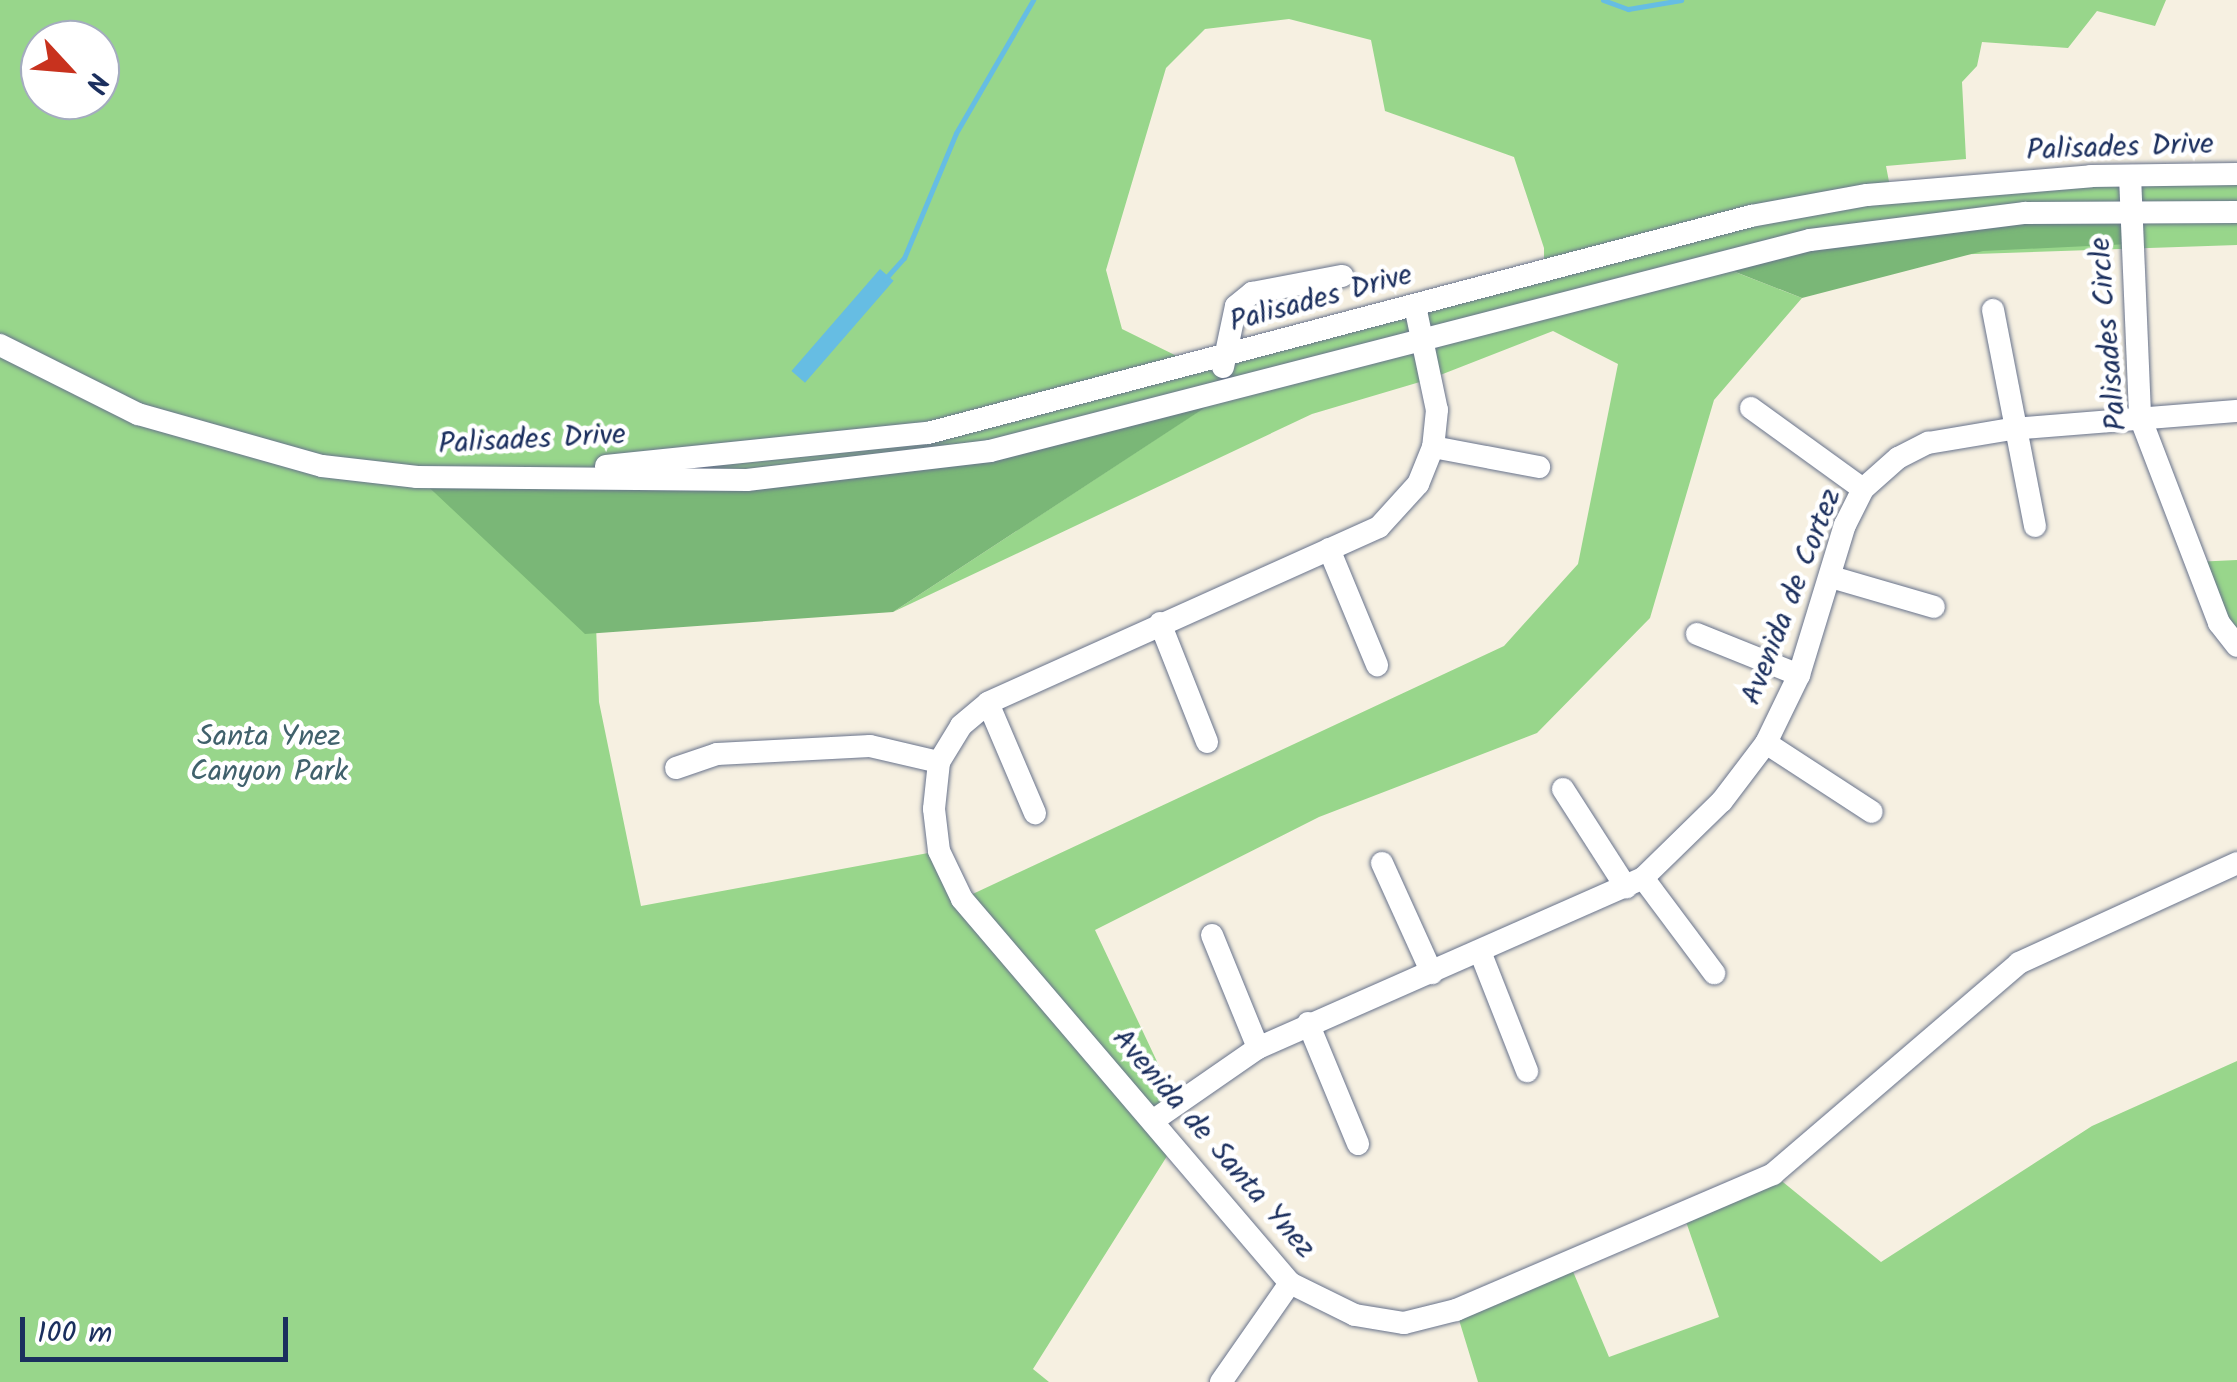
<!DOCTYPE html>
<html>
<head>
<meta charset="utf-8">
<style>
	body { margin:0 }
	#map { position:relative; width:2237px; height:1382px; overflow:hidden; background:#f6f0e1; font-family:Kalam,sans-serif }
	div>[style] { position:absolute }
	.green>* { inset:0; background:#98d68b }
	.forest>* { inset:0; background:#7ab777 }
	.water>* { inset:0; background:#66bde3; transform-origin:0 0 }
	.stream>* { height:5px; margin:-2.5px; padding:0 2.5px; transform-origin:2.5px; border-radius:2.5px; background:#66bde3 }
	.roads { filter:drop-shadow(0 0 2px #68738c) drop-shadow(0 0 2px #68738c) }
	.minor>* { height:22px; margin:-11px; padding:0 11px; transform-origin:11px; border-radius:11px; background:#fff }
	span { translate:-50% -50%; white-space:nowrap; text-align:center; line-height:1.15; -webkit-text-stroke:9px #fff; paint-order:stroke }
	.street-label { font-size:30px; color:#1b2f5e }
	.park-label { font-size:30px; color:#40616c }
	.north { position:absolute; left:20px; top:20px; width:100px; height:100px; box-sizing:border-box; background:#fff; border:2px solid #a4acbf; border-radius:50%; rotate:116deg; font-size:28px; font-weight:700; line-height:40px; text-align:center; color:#1b2f5e }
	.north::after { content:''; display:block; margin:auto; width:35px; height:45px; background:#c8321e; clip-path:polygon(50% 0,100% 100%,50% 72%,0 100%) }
	.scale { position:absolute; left:20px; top:1317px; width:268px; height:45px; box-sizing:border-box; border:5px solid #1b2f5e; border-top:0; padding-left:12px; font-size:30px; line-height:35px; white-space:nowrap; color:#1b2f5e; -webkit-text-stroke:8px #fff; paint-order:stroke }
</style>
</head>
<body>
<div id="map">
	<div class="green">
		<div style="clip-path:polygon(evenodd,0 0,2166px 0,2155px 26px,2097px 11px,2068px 48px,1982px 42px,1977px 66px,1962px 82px,1966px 159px,1886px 166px,1891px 192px,2237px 177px,2237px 245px,1712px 263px,1802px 298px,1714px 400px,1650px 618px,1537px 733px,1319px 817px,1095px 930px,1177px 1104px,1154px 1120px,1174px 1145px,1033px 1369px,1049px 1382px,0 1382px,0 0,1289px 19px,1371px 40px,1385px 111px,1514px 157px,1544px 248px,1544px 271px,1193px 364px,1122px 329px,1106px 270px,1166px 68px,1205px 29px,1289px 19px,0 0,40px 40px,100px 40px,100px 100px,40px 100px,40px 40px,0 0,1553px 331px,1618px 364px,1578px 564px,1504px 646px,962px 899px,939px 851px,641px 906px,599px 702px,591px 497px,1059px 434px,1234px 388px,893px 612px,1312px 414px,1430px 379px,1553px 331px)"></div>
		<div style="clip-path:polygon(2237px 560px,2237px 646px,2194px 562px)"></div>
		<div style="clip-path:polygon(2237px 1061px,2237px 1382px,1478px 1382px,1456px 1310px,1569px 1262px,1609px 1357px,1719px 1317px,1683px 1213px,1773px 1174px,1881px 1262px,2092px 1126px)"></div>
	</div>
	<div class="forest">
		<div style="clip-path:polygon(2129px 213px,2130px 244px,1983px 251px,1802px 298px,1710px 262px,1810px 240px)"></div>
		<div style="clip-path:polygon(1238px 386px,893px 612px,585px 634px,418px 477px,851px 471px)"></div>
	</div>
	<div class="water">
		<div style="left:880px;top:269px;width:18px;height:135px;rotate:41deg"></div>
	</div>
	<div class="stream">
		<div style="left:1603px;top:0;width:27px;rotate:20deg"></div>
		<div style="left:1628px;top:9px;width:54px;rotate:-9.6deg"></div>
		<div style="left:885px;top:279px;width:28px;rotate:-48deg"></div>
		<div style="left:904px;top:258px;width:135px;rotate:-67.4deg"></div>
		<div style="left:956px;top:133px;width:154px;rotate:-59.9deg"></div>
	</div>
	<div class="roads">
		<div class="minor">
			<div style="left:2130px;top:176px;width:241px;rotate:87.6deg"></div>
			<div style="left:2140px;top:417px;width:221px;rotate:69deg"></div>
			<div style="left:2219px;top:623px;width:29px;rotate:52deg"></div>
			<div style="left:1415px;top:306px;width:106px;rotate:78.1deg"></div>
			<div style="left:1437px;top:410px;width:37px;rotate:96deg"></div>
			<div style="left:1433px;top:447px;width:40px;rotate:112deg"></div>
			<div style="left:1418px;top:484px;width:58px;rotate:132.2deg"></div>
			<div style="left:1379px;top:527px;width:429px;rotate:155.8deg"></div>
			<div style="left:988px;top:703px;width:35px;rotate:140deg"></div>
			<div style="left:961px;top:726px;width:42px;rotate:121.4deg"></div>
			<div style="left:939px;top:762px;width:47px;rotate:96.1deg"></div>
			<div style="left:934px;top:809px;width:42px;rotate:83.2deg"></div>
			<div style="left:939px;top:851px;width:53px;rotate:64.4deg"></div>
			<div style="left:962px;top:899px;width:505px;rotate:49.5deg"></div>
			<div style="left:1290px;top:1283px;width:72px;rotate:26.2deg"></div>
			<div style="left:1355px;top:1315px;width:50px;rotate:9.3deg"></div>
			<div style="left:1404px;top:1323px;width:54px;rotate:-14deg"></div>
			<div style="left:1456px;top:1310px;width:345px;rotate:-23.2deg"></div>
			<div style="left:1773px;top:1174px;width:324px;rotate:-40.6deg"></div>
			<div style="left:2019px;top:963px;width:240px;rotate:-24.6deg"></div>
			<div style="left:1993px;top:310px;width:220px;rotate:79deg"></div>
			<div style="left:0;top:345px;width:154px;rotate:26.6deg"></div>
			<div style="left:138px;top:414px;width:191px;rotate:15.8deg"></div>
			<div style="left:322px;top:466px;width:96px;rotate:6.6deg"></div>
			<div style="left:417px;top:477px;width:330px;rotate:0.5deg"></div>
			<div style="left:747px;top:480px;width:245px;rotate:-6.8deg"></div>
			<div style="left:990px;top:451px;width:847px;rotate:-14.43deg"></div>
			<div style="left:1810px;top:240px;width:217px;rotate:-7.2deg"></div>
			<div style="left:2025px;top:213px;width:212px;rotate:-0.3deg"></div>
			<div style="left:1223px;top:367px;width:62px;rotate:-78deg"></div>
			<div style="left:1236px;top:306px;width:21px;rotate:-39deg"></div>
			<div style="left:1252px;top:293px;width:92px;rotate:-10.7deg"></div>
			<div style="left:1751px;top:408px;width:138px;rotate:35.9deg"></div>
			<div style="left:1433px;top:447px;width:108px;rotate:10.7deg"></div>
			<div style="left:606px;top:466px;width:324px;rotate:-5.9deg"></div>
			<div style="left:928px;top:433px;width:851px;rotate:-14.77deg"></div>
			<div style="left:1751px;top:216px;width:118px;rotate:-10.3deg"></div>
			<div style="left:1867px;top:195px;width:225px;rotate:-4.8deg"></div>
			<div style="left:2091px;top:176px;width:146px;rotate:-0.8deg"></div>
			<div style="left:1329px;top:549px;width:126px;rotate:67.5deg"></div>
			<div style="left:1831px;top:577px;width:107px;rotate:16.2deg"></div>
			<div style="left:1160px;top:623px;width:128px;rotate:68.4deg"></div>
			<div style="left:1697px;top:634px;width:110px;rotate:21.9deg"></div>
			<div style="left:988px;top:703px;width:120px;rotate:66.9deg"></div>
			<div style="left:1766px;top:743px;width:126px;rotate:33.1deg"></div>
			<div style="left:676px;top:768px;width:43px;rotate:-18.9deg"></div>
			<div style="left:717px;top:754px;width:153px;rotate:-3deg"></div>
			<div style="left:870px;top:746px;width:71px;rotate:13.1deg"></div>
			<div style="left:1563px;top:789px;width:117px;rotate:57.3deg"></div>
			<div style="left:1382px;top:863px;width:121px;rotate:65.6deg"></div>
			<div style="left:1643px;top:878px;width:119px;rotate:53.2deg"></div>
			<div style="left:1212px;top:935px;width:122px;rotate:67.8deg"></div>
			<div style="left:1481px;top:954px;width:126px;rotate:68.5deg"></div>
			<div style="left:1308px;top:1023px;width:131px;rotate:67.5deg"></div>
			<div style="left:1154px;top:1120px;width:126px;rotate:-34.7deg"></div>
			<div style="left:1258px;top:1048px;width:421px;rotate:-23.8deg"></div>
			<div style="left:1643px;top:878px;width:110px;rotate:-44.3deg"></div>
			<div style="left:1722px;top:801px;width:73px;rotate:-52.8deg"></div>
			<div style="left:1766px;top:743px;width:76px;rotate:-64.1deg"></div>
			<div style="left:1799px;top:675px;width:157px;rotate:-73deg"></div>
			<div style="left:1845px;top:525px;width:40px;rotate:-63.4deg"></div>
			<div style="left:1863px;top:489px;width:47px;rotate:-41.5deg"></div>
			<div style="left:1898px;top:458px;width:34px;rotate:-27deg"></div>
			<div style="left:1928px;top:443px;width:85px;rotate:-9.5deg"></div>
			<div style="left:2012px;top:429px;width:226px;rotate:-4.6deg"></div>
			<div style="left:1221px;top:1382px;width:121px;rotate:-55.1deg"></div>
		</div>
	</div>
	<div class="street-label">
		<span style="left:2120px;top:148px;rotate:-2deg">Palisades Drive</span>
		<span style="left:1321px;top:299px;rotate:-15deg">Palisades Drive</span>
		<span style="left:2109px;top:334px;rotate:-95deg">Palisades Circle</span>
		<span style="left:532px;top:440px;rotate:-3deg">Palisades Drive</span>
		<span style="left:1792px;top:597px;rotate:-69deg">Avenida de Cortez</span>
		<span style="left:1213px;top:1144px;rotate:49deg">Avenida de Santa Ynez</span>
	</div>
	<div class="park-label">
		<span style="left:269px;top:754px">Santa Ynez<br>Canyon Park</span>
	</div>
	<div class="north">N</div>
	<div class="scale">100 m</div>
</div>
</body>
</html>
